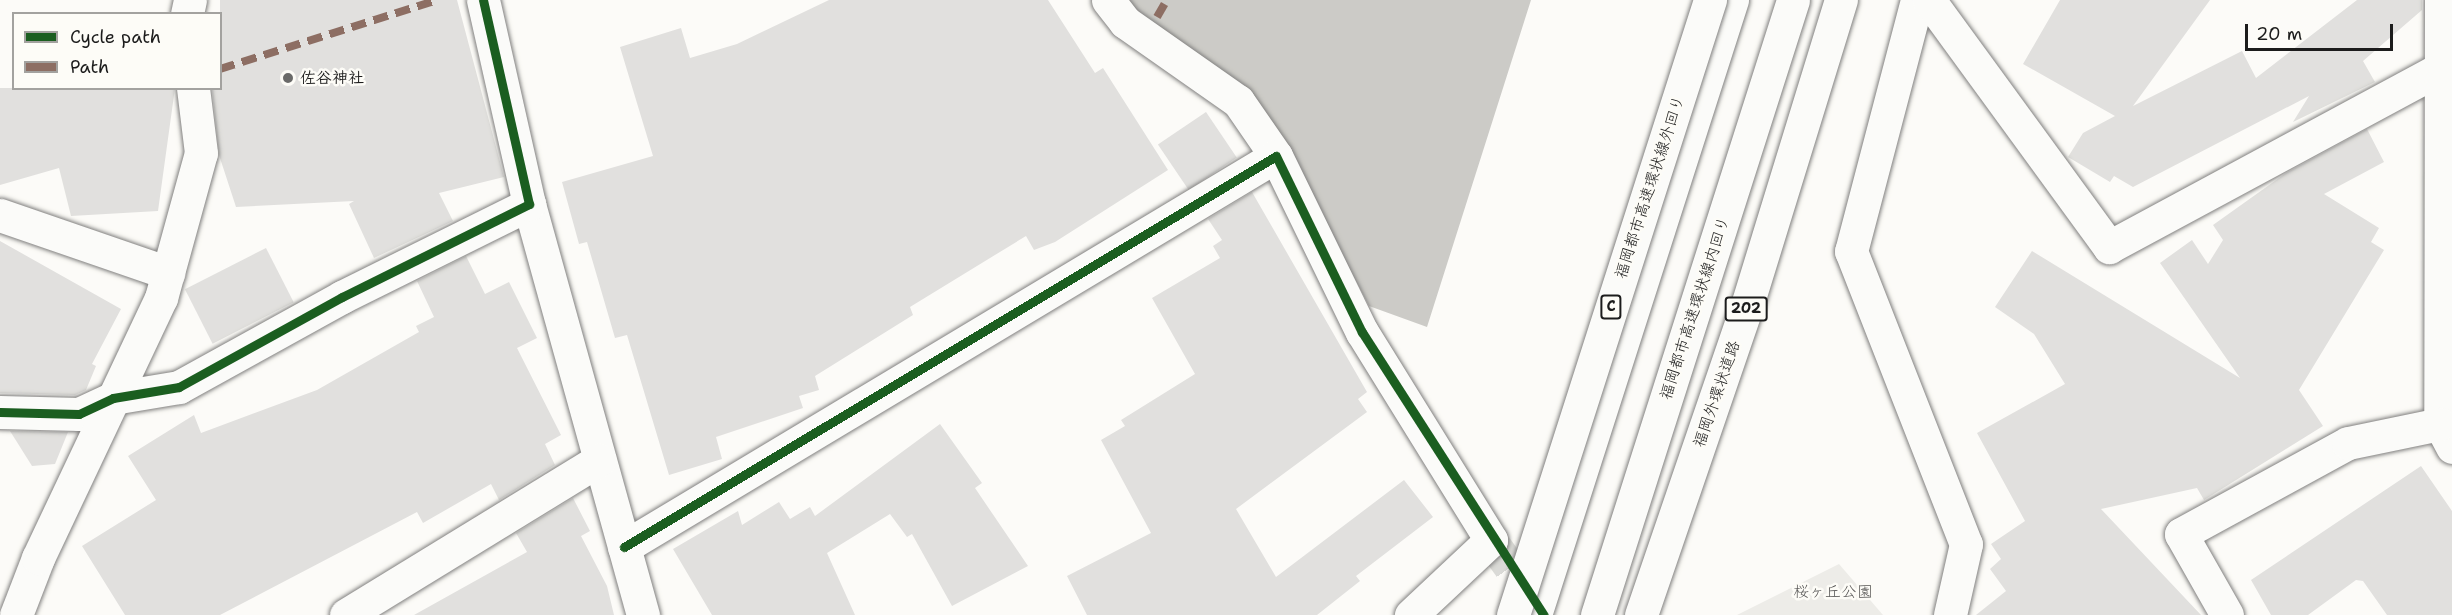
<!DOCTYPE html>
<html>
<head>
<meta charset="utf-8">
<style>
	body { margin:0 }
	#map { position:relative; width:2452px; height:615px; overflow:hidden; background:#fcfbf8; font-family:"Shantell Sans","Klee One",sans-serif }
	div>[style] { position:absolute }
	.green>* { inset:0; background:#edece8 }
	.water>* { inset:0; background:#cccbc7 }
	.building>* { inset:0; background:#e1e0de; transform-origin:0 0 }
	.minor-tunnel>* { height:33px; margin-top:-16.5px; transform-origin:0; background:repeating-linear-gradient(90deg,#dadad7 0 33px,transparent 0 49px) }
	.roads { filter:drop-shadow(0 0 2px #81807f) drop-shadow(0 0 2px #81807f) }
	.minor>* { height:33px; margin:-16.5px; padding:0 16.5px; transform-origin:16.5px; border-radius:16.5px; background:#fbfbf9 }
	.trunk>* { height:33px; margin:-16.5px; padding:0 16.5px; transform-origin:16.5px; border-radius:16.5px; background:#fbfbf9 }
	.motorway>* { height:33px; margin:-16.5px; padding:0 16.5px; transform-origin:16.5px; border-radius:16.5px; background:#fbfbf9 }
	.bridges { filter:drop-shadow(0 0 2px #81807f) drop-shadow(0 0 2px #81807f) }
	.motorway-bridge>* { height:33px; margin:-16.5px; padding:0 16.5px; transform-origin:16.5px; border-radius:16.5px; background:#fbfbf9 }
	.quiet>* { height:8px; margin-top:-4px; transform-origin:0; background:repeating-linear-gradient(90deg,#8d6e63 0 15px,transparent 0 23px) }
	.cycleway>* { height:9px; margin:-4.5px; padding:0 4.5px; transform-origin:4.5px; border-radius:4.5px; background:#1b5e20 }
	.dots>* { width:16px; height:16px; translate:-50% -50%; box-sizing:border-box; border:3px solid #fdfcf7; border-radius:50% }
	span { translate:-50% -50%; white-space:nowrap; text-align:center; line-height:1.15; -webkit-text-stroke:5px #fdfcf7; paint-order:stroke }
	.shield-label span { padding:2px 4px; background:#fdfcf7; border:2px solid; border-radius:4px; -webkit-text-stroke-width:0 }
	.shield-label { font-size:15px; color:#1c1c1c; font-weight:700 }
	.poi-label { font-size:16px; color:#1c1c1c; font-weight:700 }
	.left { translate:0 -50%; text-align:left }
	.street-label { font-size:16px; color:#1c1c1c }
	.park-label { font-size:16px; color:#575655 }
	.legend { position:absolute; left:12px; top:12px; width:210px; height:78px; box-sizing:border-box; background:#fdfcf7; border:2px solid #a3a29f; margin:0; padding:8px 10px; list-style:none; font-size:18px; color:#1c1c1c }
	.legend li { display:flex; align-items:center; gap:12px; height:30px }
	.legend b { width:30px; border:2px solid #a3a29f }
	.scale { position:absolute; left:2245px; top:24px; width:148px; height:27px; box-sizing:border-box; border:3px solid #1c1c1c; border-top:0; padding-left:8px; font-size:18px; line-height:21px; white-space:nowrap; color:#1c1c1c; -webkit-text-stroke:4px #fdfcf7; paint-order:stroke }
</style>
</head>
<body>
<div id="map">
	<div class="green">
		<div style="clip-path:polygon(1839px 564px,1883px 615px,1737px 615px)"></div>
	</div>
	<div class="water">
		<div style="clip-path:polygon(1121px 0,1531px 0,1427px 327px,1369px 306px,1292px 158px)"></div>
	</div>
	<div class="building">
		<div style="clip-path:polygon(220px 0,457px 0,504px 177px,439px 193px,453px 221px,374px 258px,349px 204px,354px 201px,236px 207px,219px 155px,212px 88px,220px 88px)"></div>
		<div style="clip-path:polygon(829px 0,1048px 0,1095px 73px,1103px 68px,1168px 170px,1055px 242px,1034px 250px,1026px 236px,910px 307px,913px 315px,815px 376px,819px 390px,799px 396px,803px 408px,716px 437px,722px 459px,669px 475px,627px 335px,615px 338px,587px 242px,579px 244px,562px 182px,653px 156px,620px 47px,681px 28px,690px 58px,737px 44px)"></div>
		<div style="clip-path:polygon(2060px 0,2210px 0,2133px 106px,2242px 51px,2256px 78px,2357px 0,2422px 0,2422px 10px,2363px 61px,2375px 82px,2293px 122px,2309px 96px,2133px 187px,2114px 176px,2110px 182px,2068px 157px,2083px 133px,2115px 116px,2023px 64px)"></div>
		<div style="clip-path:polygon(0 88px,175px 88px,158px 211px,71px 216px,59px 168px,0 185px)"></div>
		<div style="left:1206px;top:112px;width:55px;height:58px;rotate:56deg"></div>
		<div style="clip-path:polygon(2367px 129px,2384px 162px,2324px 194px,2379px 228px,2371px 242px,2384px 250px,2299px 390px,2323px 426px,2204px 500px,2197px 488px,2101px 509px,2201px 615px,1976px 615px,2006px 591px,1990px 569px,2001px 559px,1991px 544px,2025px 521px,1977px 433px,2065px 384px,2034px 334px,1995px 307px,2032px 251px,2240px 378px,2160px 263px,2192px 240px,2208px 264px,2223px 240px,2213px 225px,2286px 173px)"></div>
		<div style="clip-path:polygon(1252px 192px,1367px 392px,1358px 399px,1367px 412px,1236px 509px,1276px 577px,1404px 480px,1433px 517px,1356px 576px,1360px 581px,1317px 615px,1087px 615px,1067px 576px,1151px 533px,1101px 440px,1125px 426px,1121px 420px,1195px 374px,1152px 298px,1220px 258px,1213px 246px,1222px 240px,1208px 219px)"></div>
		<div style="clip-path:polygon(0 241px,121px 309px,92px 364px,96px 366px,86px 390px,75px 395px,0 393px)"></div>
		<div style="left:266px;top:248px;width:61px;height:91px;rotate:63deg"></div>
		<div style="clip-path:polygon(466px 256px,485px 294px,509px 282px,537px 338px,517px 348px,561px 435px,545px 444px,555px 465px,499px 500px,491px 484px,423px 523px,417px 512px,220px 615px,125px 615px,82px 546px,156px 500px,128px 456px,194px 415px,201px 433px,317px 390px,419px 332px,416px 326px,434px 317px,417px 281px)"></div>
		<div style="clip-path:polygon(940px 424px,982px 483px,975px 488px,1028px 566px,952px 606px,912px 534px,907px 537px,890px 514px,827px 553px,855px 615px,712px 615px,673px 549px,738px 511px,742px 525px,779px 502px,790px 519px,810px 507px,815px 516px)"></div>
		<div style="clip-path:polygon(10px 431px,68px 432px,55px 464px,32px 466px)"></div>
		<div style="clip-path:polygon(2421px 466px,2452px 511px,2452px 615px,2387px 615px,2363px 581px,2356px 580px,2308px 615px,2271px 615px,2251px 580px)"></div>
		<div style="clip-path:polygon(573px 498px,590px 531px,581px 536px,607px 586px,614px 615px,414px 615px,527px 552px,516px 533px)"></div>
	</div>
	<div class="minor-tunnel">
		<div style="left:1491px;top:540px;width:79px;rotate:54.3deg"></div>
	</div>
	<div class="roads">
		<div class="minor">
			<div style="left:1108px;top:0;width:28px;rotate:52deg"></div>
			<div style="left:1125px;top:22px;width:138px;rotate:35deg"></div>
			<div style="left:1238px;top:101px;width:67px;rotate:55.4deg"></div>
			<div style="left:1917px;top:0;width:260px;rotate:104.7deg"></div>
			<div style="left:1851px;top:251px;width:315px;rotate:68.6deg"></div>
			<div style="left:1966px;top:544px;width:73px;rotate:102.7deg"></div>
			<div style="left:1929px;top:0;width:306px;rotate:53.9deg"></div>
			<div style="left:2109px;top:247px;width:377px;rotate:-28.3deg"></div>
			<div style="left:2441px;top:68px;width:12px;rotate:24deg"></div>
			<div style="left:2441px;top:0;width:424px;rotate:90.1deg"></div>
			<div style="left:2440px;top:424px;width:26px;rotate:62deg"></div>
			<div style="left:187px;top:14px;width:14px;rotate:-78deg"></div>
			<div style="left:529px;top:204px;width:427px;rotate:74.5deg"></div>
			<div style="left:0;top:215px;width:178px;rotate:19deg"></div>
			<div style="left:0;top:412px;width:79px;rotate:1.5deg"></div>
			<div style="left:79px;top:414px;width:38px;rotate:-25deg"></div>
			<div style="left:113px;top:398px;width:67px;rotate:-9.5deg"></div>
			<div style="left:179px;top:387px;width:186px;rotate:-28.9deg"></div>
			<div style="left:342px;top:297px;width:209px;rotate:-26.4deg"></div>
			<div style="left:529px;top:204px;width:209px;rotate:-102.7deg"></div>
			<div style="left:624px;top:547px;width:760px;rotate:-30.95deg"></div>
			<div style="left:1276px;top:156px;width:196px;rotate:64deg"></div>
			<div style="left:1362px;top:332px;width:245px;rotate:58.2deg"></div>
			<div style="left:1491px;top:540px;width:110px;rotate:136.8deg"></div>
			<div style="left:16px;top:615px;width:61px;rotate:-68.9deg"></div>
			<div style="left:38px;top:558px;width:288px;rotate:-64.7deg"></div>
			<div style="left:161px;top:298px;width:150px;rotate:-74.6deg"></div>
			<div style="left:201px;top:153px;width:65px;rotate:-97deg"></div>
			<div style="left:346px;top:615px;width:297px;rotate:-31.5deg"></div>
			<div style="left:2227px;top:615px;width:93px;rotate:-119.6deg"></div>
			<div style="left:2181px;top:534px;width:190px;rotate:-28.6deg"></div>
			<div style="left:2348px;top:443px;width:94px;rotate:-11.7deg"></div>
		</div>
		<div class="trunk">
			<div style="left:1535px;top:615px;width:646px;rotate:-72.24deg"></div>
			<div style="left:1641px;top:615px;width:331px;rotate:-71.1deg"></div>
			<div style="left:1748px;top:302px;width:316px;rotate:-72.9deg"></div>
		</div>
		<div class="motorway">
			<div style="left:1597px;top:615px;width:645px;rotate:-72.32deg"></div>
		</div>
	</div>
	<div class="bridges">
		<div class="motorway-bridge">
			<div style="left:1513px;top:615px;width:646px;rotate:-72.24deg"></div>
		</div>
	</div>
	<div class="quiet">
		<div style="left:1157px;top:17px;width:20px;rotate:-60deg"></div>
		<div style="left:220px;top:69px;width:229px;rotate:-17.6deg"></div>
	</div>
	<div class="cycleway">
		<div style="left:0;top:412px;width:79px;rotate:1.5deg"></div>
		<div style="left:79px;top:414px;width:38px;rotate:-25deg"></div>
		<div style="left:113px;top:398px;width:67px;rotate:-9.5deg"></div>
		<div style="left:179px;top:387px;width:186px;rotate:-28.9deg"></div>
		<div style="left:342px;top:297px;width:209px;rotate:-26.4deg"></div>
		<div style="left:529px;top:204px;width:209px;rotate:-102.7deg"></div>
		<div style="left:624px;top:547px;width:760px;rotate:-30.95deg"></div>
		<div style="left:1276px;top:156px;width:196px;rotate:64deg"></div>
		<div style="left:1362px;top:332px;width:336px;rotate:57.3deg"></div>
	</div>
	<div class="dots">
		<div style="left:288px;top:78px;background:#6a6a69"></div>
	</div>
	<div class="shield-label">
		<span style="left:1611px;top:307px">C</span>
		<span style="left:1746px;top:309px">202</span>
	</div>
	<div class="poi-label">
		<span class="left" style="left:300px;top:78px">佐谷神社</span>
	</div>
	<div class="street-label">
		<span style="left:1650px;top:187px;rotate:-72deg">福岡都市高速環状線外回り</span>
		<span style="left:1695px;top:308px;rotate:-72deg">福岡都市高速環状線内回り</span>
		<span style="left:1717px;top:394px;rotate:-71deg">福岡外環状道路</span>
	</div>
	<div class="park-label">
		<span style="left:1833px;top:592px">桜ヶ丘公園</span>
	</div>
	<ul class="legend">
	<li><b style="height:8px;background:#1b5e20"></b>Cycle path</li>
	<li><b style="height:8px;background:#8d6e63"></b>Path</li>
	</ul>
	<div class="scale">20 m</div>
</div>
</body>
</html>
